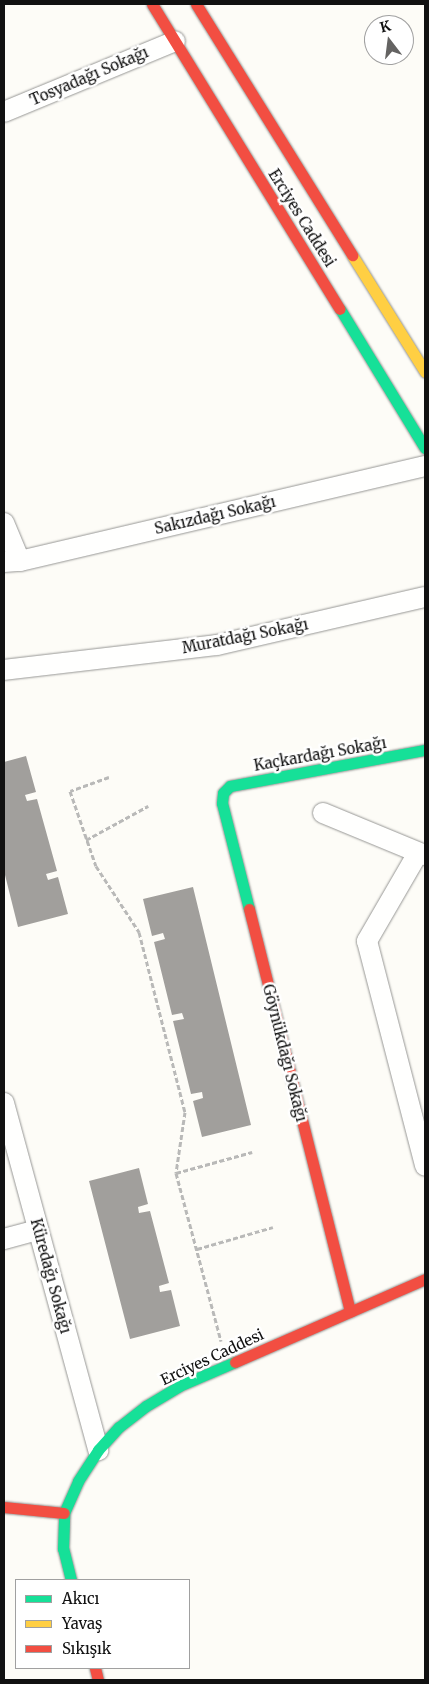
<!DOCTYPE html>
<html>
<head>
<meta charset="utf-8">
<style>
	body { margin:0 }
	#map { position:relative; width:429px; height:1684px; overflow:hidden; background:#fdfcf7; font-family:Merriweather,serif }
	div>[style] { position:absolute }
	.building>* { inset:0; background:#a19f9c }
	.path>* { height:3px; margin-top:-1.5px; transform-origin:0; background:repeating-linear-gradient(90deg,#b9b9b8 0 5px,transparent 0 7.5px) }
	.roads { filter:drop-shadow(0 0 1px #979795) drop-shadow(0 0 1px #979795) }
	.street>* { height:20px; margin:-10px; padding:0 10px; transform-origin:10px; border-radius:10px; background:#fffffe }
	.fast>* { height:11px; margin:-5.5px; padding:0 5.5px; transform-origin:5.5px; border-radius:5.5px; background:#16e098 }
	.slow>* { height:11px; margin:-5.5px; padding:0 5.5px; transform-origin:5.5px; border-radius:5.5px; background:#ffcf43 }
	.jam>* { height:11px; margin:-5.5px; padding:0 5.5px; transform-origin:5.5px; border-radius:5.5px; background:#f24e42 }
	span { translate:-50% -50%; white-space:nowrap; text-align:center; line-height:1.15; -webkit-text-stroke:5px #fff; paint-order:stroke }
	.street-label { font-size:15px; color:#111 }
	.frame { position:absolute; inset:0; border:5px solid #111; pointer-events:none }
	.legend { position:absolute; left:15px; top:1579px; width:175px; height:90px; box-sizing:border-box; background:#fff; border:1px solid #a0a0a0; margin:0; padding:6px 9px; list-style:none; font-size:15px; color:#111 }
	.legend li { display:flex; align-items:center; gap:10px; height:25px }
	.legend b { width:25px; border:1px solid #a0a0a0 }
	.north { position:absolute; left:364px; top:15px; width:50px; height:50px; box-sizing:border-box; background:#fff; border:1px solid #a0a0a0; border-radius:50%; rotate:345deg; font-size:14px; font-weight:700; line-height:20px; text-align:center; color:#111 }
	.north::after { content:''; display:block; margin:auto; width:18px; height:22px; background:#646362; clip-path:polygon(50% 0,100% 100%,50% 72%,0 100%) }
</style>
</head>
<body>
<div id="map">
	<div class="building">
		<div style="clip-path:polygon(26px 756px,36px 792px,25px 795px,27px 801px,37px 799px,57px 871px,46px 874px,48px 880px,58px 877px,68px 914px,18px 927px,4px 871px,4px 762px)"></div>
		<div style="clip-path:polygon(193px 887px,251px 1125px,202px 1137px,193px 1101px,203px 1098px,202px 1092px,191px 1094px,173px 1021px,184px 1019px,182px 1013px,172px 1015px,154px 942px,165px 939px,163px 933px,152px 936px,143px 899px)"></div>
		<div style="clip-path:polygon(139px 1168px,148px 1204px,138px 1207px,139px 1213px,150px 1211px,169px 1283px,159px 1286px,160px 1292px,171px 1290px,180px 1326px,130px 1339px,89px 1181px)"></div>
	</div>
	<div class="path">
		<div style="left:109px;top:777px;width:41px;rotate:160.3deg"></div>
		<div style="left:70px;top:791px;width:79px;rotate:70.9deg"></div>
		<div style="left:96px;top:866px;width:79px;rotate:56.9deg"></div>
		<div style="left:139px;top:932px;width:186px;rotate:75.7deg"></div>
		<div style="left:185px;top:1112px;width:62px;rotate:98.4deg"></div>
		<div style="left:176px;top:1173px;width:174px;rotate:75deg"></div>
		<div style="left:86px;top:840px;width:71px;rotate:-28.7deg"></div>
		<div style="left:176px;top:1173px;width:79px;rotate:-15.4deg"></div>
		<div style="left:197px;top:1249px;width:79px;rotate:-16.1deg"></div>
	</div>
	<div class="roads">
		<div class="street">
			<div style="left:4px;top:112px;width:185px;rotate:-22.5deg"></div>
			<div style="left:4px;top:523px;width:41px;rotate:67.2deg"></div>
			<div style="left:4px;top:562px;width:16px;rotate:-4deg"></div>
			<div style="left:20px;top:561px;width:416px;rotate:-13.2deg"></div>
			<div style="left:4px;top:670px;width:214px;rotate:-6.7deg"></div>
			<div style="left:217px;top:645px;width:213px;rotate:-13deg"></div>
			<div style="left:323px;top:813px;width:110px;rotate:22.4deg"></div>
			<div style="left:418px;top:853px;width:102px;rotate:120.1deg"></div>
			<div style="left:367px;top:941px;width:232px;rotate:75.5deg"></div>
			<div style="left:4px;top:1103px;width:360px;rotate:74.8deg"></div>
			<div style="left:4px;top:1239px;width:35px;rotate:-15deg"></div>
		</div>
		<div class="fast">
			<div style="left:340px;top:309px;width:163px;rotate:58.6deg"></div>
			<div style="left:249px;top:909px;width:109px;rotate:-104.3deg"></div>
			<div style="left:222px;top:803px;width:10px;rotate:-84deg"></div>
			<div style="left:223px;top:793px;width:10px;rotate:-45deg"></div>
			<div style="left:230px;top:786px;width:198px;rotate:-10.5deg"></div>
			<div style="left:71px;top:1580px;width:32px;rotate:-104deg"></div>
			<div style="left:63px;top:1549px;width:36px;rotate:-88deg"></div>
			<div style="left:64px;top:1513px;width:35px;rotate:-66deg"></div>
			<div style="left:78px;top:1481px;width:37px;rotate:-57deg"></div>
			<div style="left:98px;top:1450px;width:31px;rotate:-48deg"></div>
			<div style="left:119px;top:1427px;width:34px;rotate:-38deg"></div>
			<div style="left:146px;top:1406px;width:39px;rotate:-31deg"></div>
			<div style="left:179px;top:1386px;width:61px;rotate:-23.2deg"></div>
		</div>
		<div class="slow">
			<div style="left:352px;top:255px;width:138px;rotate:58deg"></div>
		</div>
		<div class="jam">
			<div style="left:152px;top:4px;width:358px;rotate:58.4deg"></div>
			<div style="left:196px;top:4px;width:296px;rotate:58.1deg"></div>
			<div style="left:249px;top:909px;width:415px;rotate:75.9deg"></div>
			<div style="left:235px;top:1362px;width:207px;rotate:-23.6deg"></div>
			<div style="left:4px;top:1507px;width:60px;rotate:5.7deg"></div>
			<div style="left:95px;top:1668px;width:12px;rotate:76deg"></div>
		</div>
	</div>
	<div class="street-label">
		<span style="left:89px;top:76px;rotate:-23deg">Tosyadağı Sokağı</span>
		<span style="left:302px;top:218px;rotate:58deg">Erciyes Caddesi</span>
		<span style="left:215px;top:515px;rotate:-13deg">Sakızdağı Sokağı</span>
		<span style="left:245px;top:636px;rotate:-11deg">Muratdağı Sokağı</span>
		<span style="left:320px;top:754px;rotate:-10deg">Kaçkardağı Sokağı</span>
		<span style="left:285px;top:1053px;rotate:76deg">Göynükdağı Sokağı</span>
		<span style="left:51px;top:1276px;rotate:75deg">Küredağı Sokağı</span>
		<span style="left:212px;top:1357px;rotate:-25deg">Erciyes Caddesi</span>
	</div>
	<div class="frame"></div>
	<ul class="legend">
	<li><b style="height:6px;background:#16e098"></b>Akıcı</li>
	<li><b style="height:6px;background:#ffcf43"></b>Yavaş</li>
	<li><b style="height:6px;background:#f24e42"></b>Sıkışık</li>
	</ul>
	<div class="north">K</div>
</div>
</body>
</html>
